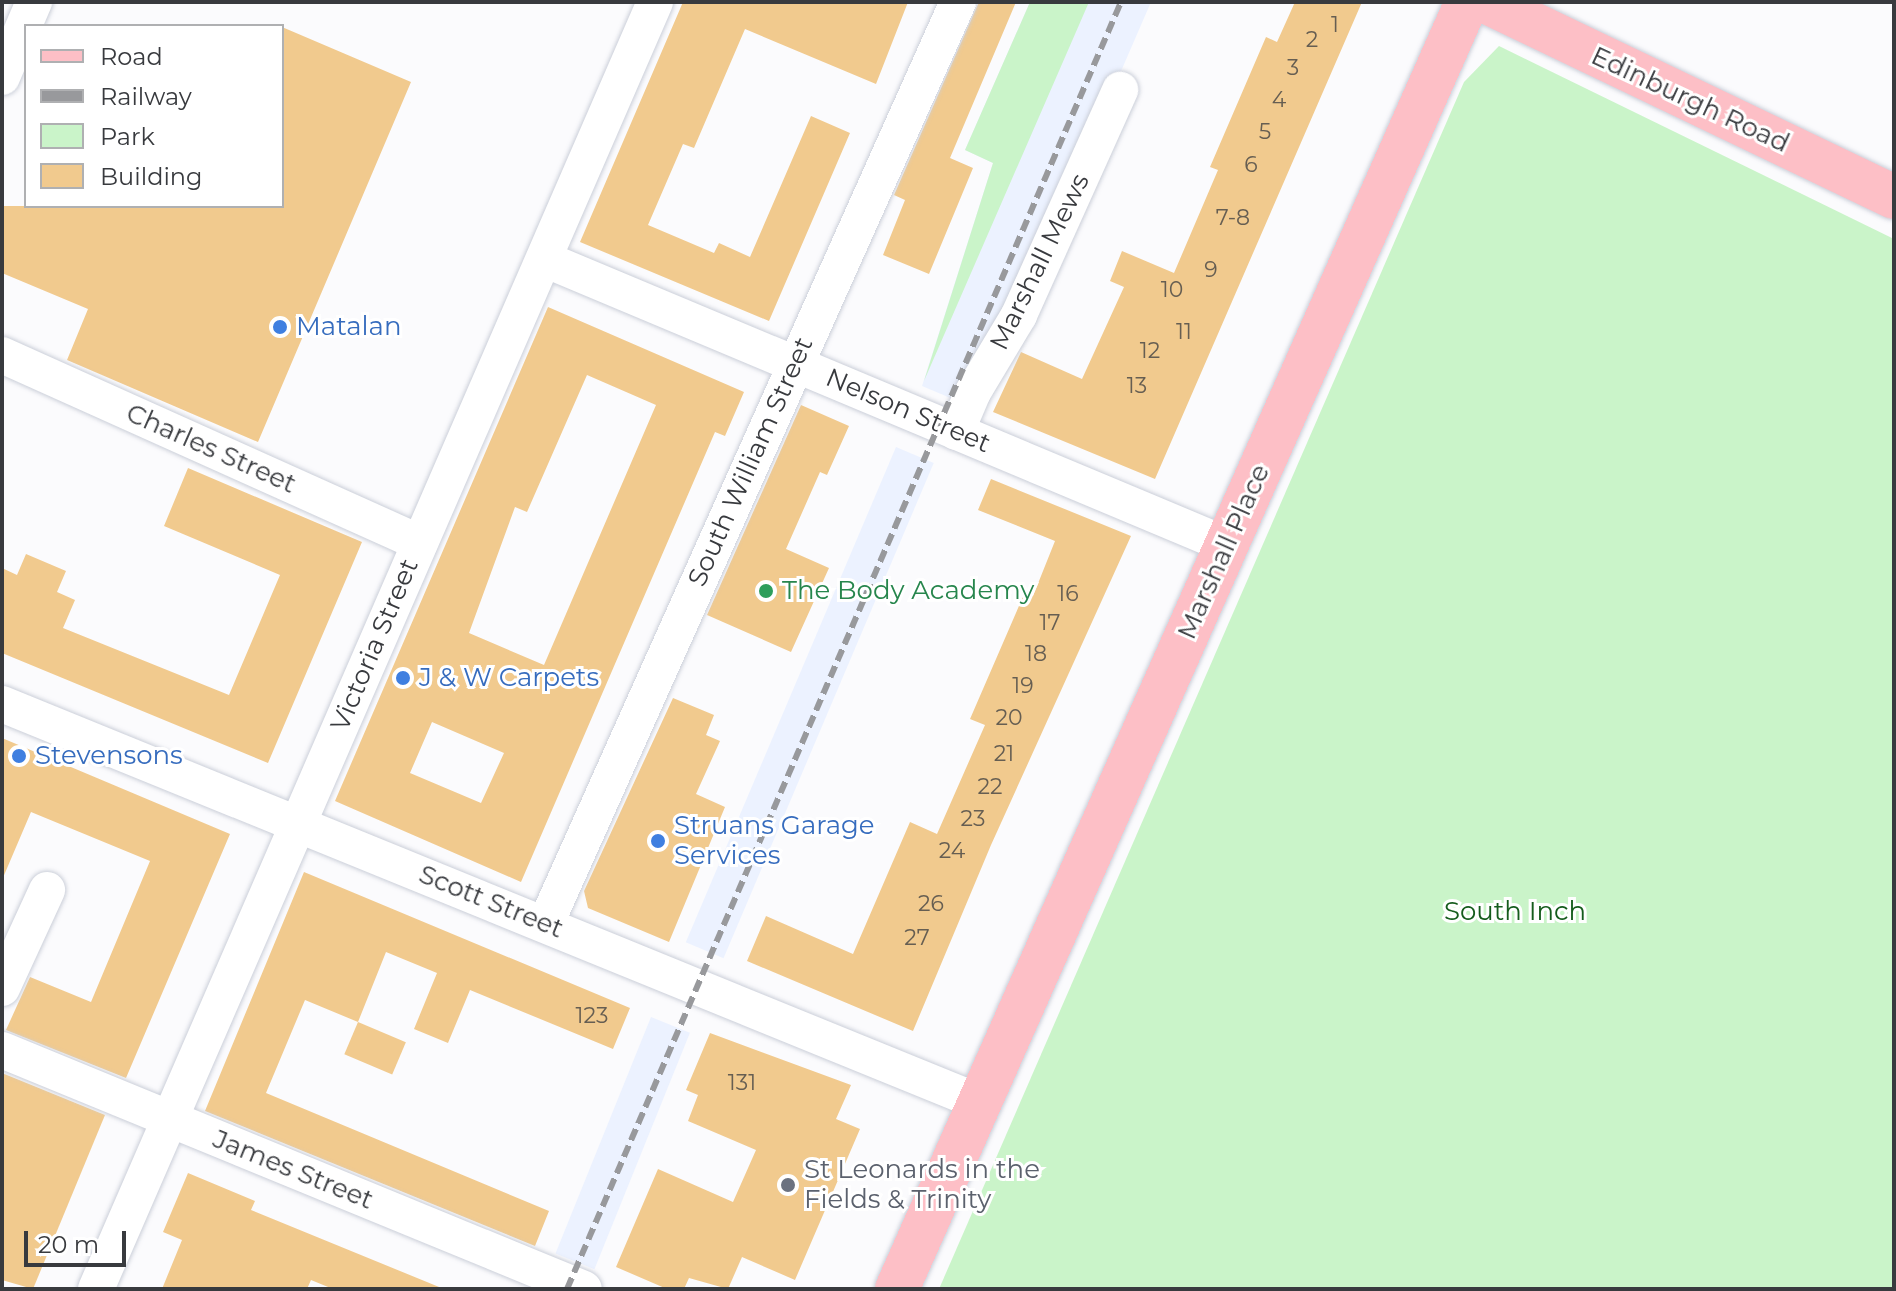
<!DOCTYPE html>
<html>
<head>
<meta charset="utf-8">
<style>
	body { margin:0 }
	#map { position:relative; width:1896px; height:1291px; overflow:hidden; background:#fbfbfd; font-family:Montserrat,sans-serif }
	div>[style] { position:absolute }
	.built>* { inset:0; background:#ecf2ff; transform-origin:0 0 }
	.green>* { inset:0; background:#caf4c9 }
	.building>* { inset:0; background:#f1ca8e; transform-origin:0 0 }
	.roads { filter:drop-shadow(0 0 2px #cbcfd9) drop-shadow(0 0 2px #cbcfd9) }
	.minor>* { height:36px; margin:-18px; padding:0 18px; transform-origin:18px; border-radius:18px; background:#fff }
	.major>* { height:44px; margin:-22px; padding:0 22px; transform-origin:22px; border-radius:22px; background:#fdbfc6 }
	.rail>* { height:6px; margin-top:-3px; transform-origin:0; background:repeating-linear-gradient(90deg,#98999c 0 12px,transparent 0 18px) }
	.dots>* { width:22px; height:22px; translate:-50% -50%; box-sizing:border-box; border:4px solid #fff; border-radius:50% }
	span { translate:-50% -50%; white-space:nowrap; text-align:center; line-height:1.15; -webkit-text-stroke:6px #fff; paint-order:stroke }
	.number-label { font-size:22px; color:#665e52 }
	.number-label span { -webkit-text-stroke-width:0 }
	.street-label { font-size:26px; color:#383a3e }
	.shop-label { font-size:26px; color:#366cbe }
	.left { translate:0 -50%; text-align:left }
	.leisure-label { font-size:26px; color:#27864d }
	.park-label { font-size:26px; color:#155c1c }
	.worship-label { font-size:26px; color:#5b616d }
	.frame { position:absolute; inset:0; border:4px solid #383a3e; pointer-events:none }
	.legend { position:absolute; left:24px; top:24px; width:260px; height:184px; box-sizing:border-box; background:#fff; border:2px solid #afb0b2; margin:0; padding:10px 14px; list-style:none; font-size:24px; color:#383a3e }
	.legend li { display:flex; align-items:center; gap:16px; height:40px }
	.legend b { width:40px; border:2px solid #afb0b2 }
	.scale { position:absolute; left:24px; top:1231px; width:102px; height:36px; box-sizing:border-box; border:4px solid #383a3e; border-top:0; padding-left:10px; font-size:24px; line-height:28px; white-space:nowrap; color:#383a3e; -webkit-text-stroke:6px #fff; paint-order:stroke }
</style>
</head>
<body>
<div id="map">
	<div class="built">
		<div style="clip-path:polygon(1030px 2px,1151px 2px,1024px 295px,960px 402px,922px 386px,993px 163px,965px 150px)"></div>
		<div style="left:896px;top:447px;width:41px;height:538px;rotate:23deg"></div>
		<div style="left:651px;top:1017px;width:42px;height:255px;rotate:22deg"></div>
	</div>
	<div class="green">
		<div style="clip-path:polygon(1030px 2px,1089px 2px,924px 381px,993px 163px,965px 150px)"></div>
		<div style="clip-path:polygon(1499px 46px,1894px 239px,1894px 1289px,939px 1289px,1464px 82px)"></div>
	</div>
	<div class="building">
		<div style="clip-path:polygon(683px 2px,908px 2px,876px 84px,745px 29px,694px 148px,683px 144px,648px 225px,714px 253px,719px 243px,750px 257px,811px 116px,850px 133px,769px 321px,580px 242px)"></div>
		<div style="clip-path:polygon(979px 2px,1016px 2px,950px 158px,973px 168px,929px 274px,883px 255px,905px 200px,894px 195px)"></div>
		<div style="clip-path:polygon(1295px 2px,1362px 2px,1155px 479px,993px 412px,1021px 352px,1082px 379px,1124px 287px,1110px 281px,1122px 251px,1174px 273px,1218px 170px,1210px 167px,1266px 37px,1277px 42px)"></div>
		<div style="clip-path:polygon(282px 27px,411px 82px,258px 442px,67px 360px,88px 309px,2px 273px,2px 206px,282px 206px)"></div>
		<div style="clip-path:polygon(evenodd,548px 307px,744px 392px,725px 436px,715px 432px,521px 882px,335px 801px,548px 307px,587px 375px,656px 405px,544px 665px,469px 633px,515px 507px,527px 512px,587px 375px,548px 307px,432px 722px,504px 753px,481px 803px,410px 773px,432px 722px)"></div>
		<div style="clip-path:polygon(801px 405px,849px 426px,827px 475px,820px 472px,786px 549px,829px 568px,791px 652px,707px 615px)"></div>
		<div style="clip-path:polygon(188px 468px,362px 542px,268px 763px,2px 653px,2px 568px,17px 575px,26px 554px,66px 571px,57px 592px,75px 600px,63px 628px,229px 695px,280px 575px,164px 526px)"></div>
		<div style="clip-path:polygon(991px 479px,1131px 536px,991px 845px,913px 1031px,747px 961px,766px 916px,853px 954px,910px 822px,937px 834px,985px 725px,970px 719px,1025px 592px,1033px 596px,1055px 541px,978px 510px)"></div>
		<div style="clip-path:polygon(673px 698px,714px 715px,706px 735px,720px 741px,696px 794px,725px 807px,669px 942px,588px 908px,584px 891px)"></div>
		<div style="clip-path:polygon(2px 738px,230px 834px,126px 1078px,6px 1030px,30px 977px,91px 1002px,150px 861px,31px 812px,2px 880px)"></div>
		<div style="clip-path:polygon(304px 872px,630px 1008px,613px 1049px,470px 990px,448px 1043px,414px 1029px,437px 973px,386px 952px,358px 1022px,305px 1000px,266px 1093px,549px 1211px,535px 1246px,205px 1111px)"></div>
		<div style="left:358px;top:1022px;width:52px;height:35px;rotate:23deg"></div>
		<div style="clip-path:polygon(710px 1033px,851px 1085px,836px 1119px,860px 1129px,795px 1280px,742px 1257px,728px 1289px,689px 1278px,684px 1289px,667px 1289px,616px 1267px,658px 1169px,733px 1202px,756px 1150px,688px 1121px,698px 1095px,686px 1090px)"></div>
		<div style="clip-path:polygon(2px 1073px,105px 1115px,33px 1289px,2px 1280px)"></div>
		<div style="clip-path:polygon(188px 1173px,255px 1201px,251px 1210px,444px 1289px,333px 1289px,311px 1280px,307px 1289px,162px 1289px,182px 1240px,163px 1232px)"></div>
	</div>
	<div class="roads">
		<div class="minor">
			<div style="left:2px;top:77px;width:82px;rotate:-66.9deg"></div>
			<div style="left:544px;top:259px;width:740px;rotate:22.72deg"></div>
			<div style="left:2px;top:355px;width:458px;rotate:24.2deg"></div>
			<div style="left:956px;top:432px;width:43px;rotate:-67deg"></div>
			<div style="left:973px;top:392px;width:90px;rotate:-59.1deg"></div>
			<div style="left:1019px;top:315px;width:247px;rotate:-65.8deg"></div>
			<div style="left:2px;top:704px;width:1055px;rotate:22.16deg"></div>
			<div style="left:546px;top:923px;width:1009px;rotate:-65.9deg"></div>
			<div style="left:2px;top:988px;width:108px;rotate:-65.3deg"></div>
			<div style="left:2px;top:1050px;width:629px;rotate:22.33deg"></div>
			<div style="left:96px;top:1289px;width:1403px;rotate:-66.52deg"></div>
		</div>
		<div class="major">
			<div style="left:1487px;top:2px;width:451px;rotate:25.6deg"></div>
			<div style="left:897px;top:1289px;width:1408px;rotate:-66.11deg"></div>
		</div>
	</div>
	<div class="rail">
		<div style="left:567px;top:1289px;width:1401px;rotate:-66.71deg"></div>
	</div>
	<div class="dots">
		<div style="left:280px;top:327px;background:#3f7fe0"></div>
		<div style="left:766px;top:591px;background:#2e9e5b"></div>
		<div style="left:403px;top:678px;background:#3f7fe0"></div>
		<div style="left:19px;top:756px;background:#3f7fe0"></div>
		<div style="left:658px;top:841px;background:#3f7fe0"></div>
		<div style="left:788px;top:1185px;background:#6b7280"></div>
	</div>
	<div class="number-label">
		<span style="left:1335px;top:25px">1</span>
		<span style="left:1312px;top:40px">2</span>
		<span style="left:1293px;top:68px">3</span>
		<span style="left:1279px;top:100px">4</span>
		<span style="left:1265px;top:132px">5</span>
		<span style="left:1251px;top:165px">6</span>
		<span style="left:1233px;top:218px">7-8</span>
		<span style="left:1211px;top:270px">9</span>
		<span style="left:1172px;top:290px">10</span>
		<span style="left:1184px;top:332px">11</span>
		<span style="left:1150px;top:351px">12</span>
		<span style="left:1137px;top:386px">13</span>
		<span style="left:1068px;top:594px">16</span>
		<span style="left:1050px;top:623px">17</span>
		<span style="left:1036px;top:654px">18</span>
		<span style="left:1023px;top:686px">19</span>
		<span style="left:1009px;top:718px">20</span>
		<span style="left:1004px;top:754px">21</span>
		<span style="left:990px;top:787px">22</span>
		<span style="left:973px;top:819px">23</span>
		<span style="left:952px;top:851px">24</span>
		<span style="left:931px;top:904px">26</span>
		<span style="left:917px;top:938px">27</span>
		<span style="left:592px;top:1016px">123</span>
		<span style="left:742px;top:1083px">131</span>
	</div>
	<div class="street-label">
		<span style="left:1690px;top:100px;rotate:25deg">Edinburgh Road</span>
		<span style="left:1040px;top:262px;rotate:-64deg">Marshall Mews</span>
		<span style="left:908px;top:411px;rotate:23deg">Nelson Street</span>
		<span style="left:211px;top:449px;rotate:24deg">Charles Street</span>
		<span style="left:751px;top:462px;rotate:-66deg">South William Street</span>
		<span style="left:1224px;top:552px;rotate:-66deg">Marshall Place</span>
		<span style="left:375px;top:645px;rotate:-67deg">Victoria Street</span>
		<span style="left:491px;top:902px;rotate:22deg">Scott Street</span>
		<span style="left:293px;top:1170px;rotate:22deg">James Street</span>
	</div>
	<div class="shop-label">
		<span class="left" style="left:296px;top:327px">Matalan</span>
		<span class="left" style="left:419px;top:678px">J &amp; W Carpets</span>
		<span class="left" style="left:35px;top:756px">Stevensons</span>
		<span class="left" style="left:674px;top:841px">Struans Garage<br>Services</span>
	</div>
	<div class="leisure-label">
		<span class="left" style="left:782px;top:591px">The Body Academy</span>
	</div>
	<div class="park-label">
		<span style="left:1515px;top:912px">South Inch</span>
	</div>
	<div class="worship-label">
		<span class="left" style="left:804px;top:1185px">St Leonards in the<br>Fields &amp; Trinity</span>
	</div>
	<div class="frame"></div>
	<ul class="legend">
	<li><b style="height:10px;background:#fdbfc6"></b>Road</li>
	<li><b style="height:10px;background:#98999c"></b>Railway</li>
	<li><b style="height:22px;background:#caf4c9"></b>Park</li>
	<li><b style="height:22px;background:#f1ca8e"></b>Building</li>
	</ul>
	<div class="scale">20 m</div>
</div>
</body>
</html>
